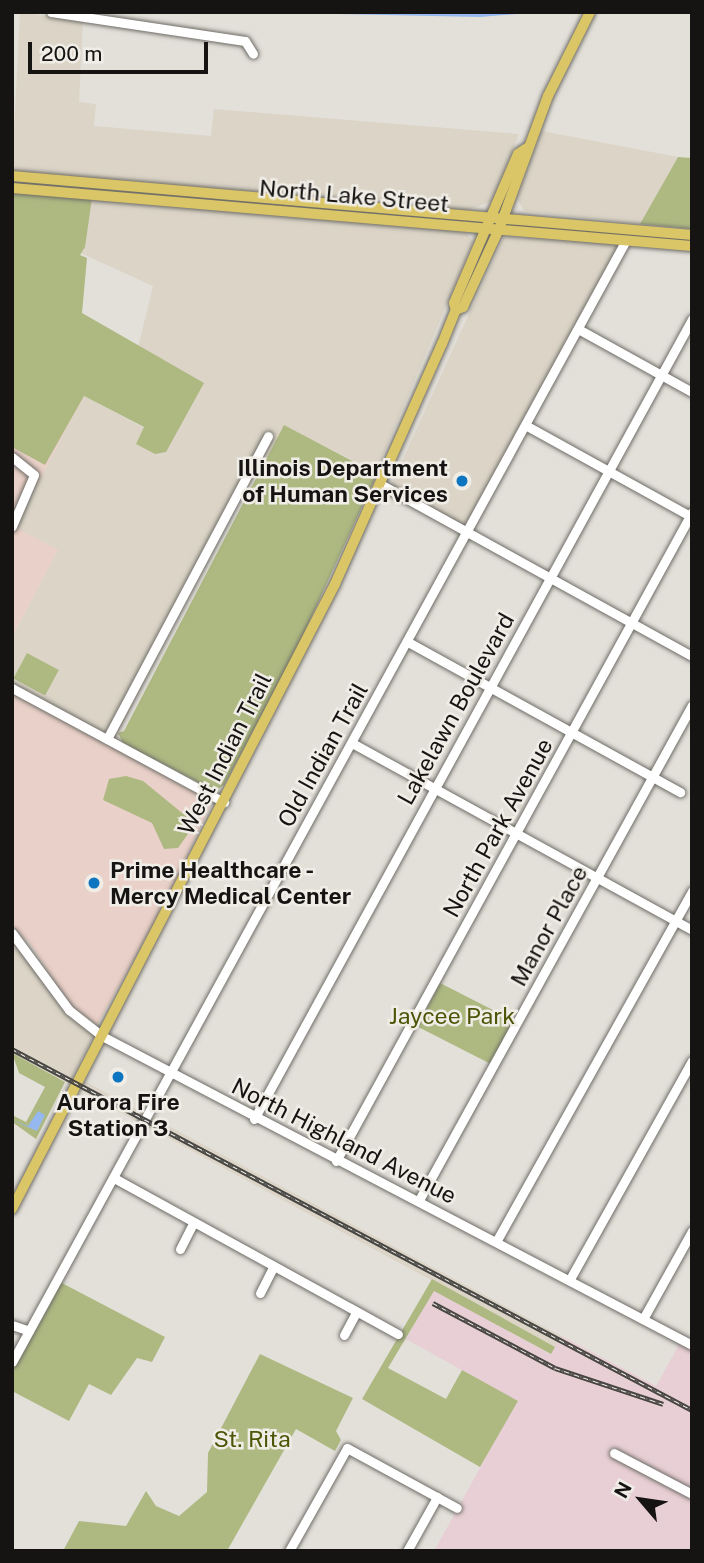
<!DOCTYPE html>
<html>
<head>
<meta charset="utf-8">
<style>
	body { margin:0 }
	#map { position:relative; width:704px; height:1563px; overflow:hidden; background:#e3e0da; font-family:"Public Sans",sans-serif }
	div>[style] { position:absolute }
	.built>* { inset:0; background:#dbd4c7 }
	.industrial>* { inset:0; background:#e8cfd5 }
	.medical>* { inset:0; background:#e9d0c8 }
	.green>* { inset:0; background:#aeb982; transform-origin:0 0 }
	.water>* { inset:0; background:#95b8f0 }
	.roads { filter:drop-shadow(0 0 2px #6f6d67) drop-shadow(0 0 2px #6f6d67) }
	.minor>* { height:9px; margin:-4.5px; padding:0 4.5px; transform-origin:4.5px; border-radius:4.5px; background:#fff }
	.major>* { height:10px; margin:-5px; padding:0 5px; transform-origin:5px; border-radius:5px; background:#dac567 }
	.rail>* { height:4.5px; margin-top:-2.25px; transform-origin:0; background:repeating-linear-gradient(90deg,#f0ede7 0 5px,#474643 0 10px); box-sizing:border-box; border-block:2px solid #474643 }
	.dots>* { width:19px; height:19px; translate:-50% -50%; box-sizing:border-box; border:4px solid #f0ede7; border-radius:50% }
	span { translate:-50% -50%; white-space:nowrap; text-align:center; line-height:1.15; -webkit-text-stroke:5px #f0ede7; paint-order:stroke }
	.street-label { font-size:23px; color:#151412 }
	.poi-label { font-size:23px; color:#151412; font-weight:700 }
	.right { translate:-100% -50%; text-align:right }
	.left { translate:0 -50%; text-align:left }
	.park-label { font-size:23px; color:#4c5506 }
	.frame { position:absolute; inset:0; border:14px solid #151412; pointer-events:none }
	.north { position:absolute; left:606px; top:1465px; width:70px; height:70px; -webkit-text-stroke:5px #f0ede7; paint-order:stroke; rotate:299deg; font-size:19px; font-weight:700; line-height:28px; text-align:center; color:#151412 }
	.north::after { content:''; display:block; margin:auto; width:24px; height:32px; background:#151412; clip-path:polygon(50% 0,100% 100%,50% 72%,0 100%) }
	.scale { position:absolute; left:28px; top:42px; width:180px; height:32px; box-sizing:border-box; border:4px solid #151412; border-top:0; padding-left:9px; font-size:21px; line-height:24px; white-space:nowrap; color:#151412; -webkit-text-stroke:5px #f0ede7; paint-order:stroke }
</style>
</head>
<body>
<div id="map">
	<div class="built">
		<div style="clip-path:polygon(20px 12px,83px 22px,79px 102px,96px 104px,94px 126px,211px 136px,214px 109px,519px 134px,492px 201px,466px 211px,12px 173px)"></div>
		<div style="clip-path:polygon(542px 131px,678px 157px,640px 224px,524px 211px,517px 198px)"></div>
		<div style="clip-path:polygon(80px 197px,465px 231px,473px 242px,376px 472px,284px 426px,256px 477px,252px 475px,114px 740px,12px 683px,12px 637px,58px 550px,15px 528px,50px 458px,84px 396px,144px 428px,176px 368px,138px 347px,153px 286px,74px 250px)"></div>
		<div style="clip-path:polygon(504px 237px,624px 244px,463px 534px,388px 492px)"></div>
		<div style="clip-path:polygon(12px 937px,66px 1014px,94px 1035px,73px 1075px,692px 1406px,635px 1388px,555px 1347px,94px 1098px,87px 1100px,89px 1095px,12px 1053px)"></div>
	</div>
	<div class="industrial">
		<div style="clip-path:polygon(434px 1290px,550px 1354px,562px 1336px,656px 1386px,680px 1343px,692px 1349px,692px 1551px,434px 1551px,517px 1401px,406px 1339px)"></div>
	</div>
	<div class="medical">
		<div style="clip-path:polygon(12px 192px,61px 361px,84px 396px,15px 527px,58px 550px,12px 637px)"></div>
		<div style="clip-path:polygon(12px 684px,177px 773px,218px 790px,161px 912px,97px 1025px,72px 1009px,31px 945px,12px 926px)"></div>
	</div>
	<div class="green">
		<div style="clip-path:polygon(678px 157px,692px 158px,692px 229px,640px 224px)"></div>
		<div style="clip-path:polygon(12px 191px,92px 198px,85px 247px,80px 255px,87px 258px,82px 313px,204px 383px,166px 452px,155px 454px,136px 444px,144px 427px,84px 396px,45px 465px,12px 447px)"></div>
		<div style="clip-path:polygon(284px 425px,377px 474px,293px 657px,224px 785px,215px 791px,123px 743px,118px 733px,124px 731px)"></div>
		<div style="left:27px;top:653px;width:36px;height:29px;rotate:28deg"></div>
		<div style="clip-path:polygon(126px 776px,143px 781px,187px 817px,188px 834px,178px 848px,164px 849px,152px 823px,103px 800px,109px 779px)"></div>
		<div style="left:440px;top:983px;width:82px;height:49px;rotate:27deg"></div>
		<div style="clip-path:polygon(12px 1053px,65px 1082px,36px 1139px,12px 1122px,12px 1115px,26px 1122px,45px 1087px,19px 1073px)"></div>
		<div style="clip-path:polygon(432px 1279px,555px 1347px,551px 1354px,434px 1291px,388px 1368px,446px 1399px,462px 1370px,518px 1401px,480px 1467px,362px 1399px)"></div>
		<div style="clip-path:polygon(60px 1282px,165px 1337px,152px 1362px,137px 1358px,111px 1395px,89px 1384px,69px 1421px,12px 1391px,12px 1370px)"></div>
		<div style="clip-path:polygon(260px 1354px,353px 1398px,336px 1431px,341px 1440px,335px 1451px,296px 1429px,227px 1551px,63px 1551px,79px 1521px,126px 1526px,146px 1491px,156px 1506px,179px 1516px,207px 1492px,208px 1453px)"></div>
	</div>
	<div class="water">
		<div style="clip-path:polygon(244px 12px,539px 12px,480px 17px)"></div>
		<div style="clip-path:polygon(38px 1111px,45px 1115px,37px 1131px,12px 1120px,28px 1126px)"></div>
	</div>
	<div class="roads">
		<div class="minor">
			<div style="left:51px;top:12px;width:196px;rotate:8.5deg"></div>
			<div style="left:245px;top:41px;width:15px;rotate:58deg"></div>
			<div style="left:580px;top:330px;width:128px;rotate:29deg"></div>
			<div style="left:527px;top:426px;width:188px;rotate:28.9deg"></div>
			<div style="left:12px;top:457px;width:28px;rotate:39deg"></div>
			<div style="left:34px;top:475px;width:56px;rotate:113.3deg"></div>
			<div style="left:382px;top:485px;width:354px;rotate:28.9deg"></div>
			<div style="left:408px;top:642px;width:311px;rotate:28.9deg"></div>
			<div style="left:12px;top:688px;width:241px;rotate:28.3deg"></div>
			<div style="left:107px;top:739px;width:343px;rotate:-62deg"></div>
			<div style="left:352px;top:743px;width:388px;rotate:28.8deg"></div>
			<div style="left:12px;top:933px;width:96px;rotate:53.5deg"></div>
			<div style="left:69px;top:1010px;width:42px;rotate:38.2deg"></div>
			<div style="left:102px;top:1036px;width:666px;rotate:27.64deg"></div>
			<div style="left:254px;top:1119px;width:912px;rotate:-61.3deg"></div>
			<div style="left:336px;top:1161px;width:740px;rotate:-61.25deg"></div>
			<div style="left:114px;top:1178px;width:324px;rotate:28.8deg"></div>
			<div style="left:419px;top:1200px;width:565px;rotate:-61.12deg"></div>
			<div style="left:497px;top:1240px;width:400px;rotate:-60.8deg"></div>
			<div style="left:180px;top:1249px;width:28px;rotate:-63deg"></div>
			<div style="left:570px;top:1279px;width:250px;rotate:-60.8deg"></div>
			<div style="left:260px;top:1293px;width:29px;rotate:-63deg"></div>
			<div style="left:643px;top:1319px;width:101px;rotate:-60.9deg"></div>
			<div style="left:12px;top:1325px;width:18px;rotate:19deg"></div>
			<div style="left:344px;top:1335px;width:26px;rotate:-62deg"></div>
			<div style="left:12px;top:1362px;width:1279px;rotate:-61.31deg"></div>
			<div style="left:614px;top:1453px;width:88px;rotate:27.7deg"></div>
			<div style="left:289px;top:1551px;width:118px;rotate:-60.6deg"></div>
			<div style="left:347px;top:1448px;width:125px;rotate:28.6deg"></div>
			<div style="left:407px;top:1551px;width:62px;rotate:-60.9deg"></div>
		</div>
		<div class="major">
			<div style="left:12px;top:176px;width:683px;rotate:4.96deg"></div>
			<div style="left:12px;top:188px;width:682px;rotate:4.88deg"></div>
			<div style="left:456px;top:310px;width:8px;rotate:-23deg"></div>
			<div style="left:463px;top:307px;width:86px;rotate:-65.2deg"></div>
			<div style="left:499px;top:229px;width:142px;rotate:-69.8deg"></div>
			<div style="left:548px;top:96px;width:94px;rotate:-63.4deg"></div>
			<div style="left:12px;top:1209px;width:704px;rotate:-62.67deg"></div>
			<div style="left:335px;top:584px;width:263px;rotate:-66deg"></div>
			<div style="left:442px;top:344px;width:37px;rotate:-68deg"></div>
			<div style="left:456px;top:310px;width:7px;rotate:-106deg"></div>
			<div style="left:454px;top:303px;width:162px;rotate:-66.8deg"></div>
			<div style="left:518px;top:154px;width:11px;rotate:-34deg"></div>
		</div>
	</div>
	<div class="rail">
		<div style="left:12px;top:1049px;width:770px;rotate:27.96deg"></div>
		<div style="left:433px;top:1303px;width:138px;rotate:28deg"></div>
		<div style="left:555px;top:1368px;width:114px;rotate:18.4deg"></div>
	</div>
	<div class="dots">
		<div style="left:462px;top:481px;background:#0e76c1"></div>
		<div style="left:94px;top:883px;background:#0e76c1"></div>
		<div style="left:118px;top:1077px;background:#0e76c1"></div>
	</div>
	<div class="street-label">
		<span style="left:354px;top:196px;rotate:5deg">North Lake Street</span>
		<span style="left:456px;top:709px;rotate:-61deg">Lakelawn Boulevard</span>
		<span style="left:225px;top:754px;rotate:-63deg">West Indian Trail</span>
		<span style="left:323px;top:755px;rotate:-61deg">Old Indian Trail</span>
		<span style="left:498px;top:828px;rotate:-61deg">North Park Avenue</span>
		<span style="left:549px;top:926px;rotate:-61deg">Manor Place</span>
		<span style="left:344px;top:1141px;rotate:27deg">North Highland Avenue</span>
	</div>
	<div class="poi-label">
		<span class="right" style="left:448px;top:481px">Illinois Department<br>of Human Services</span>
		<span class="left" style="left:110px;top:883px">Prime Healthcare -<br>Mercy Medical Center</span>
		<span style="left:118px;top:1115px">Aurora Fire<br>Station 3</span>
	</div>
	<div class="park-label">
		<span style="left:452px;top:1016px">Jaycee Park</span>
		<span style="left:252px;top:1439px">St. Rita</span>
	</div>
	<div class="frame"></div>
	<div class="north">N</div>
	<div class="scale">200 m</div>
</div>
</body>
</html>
